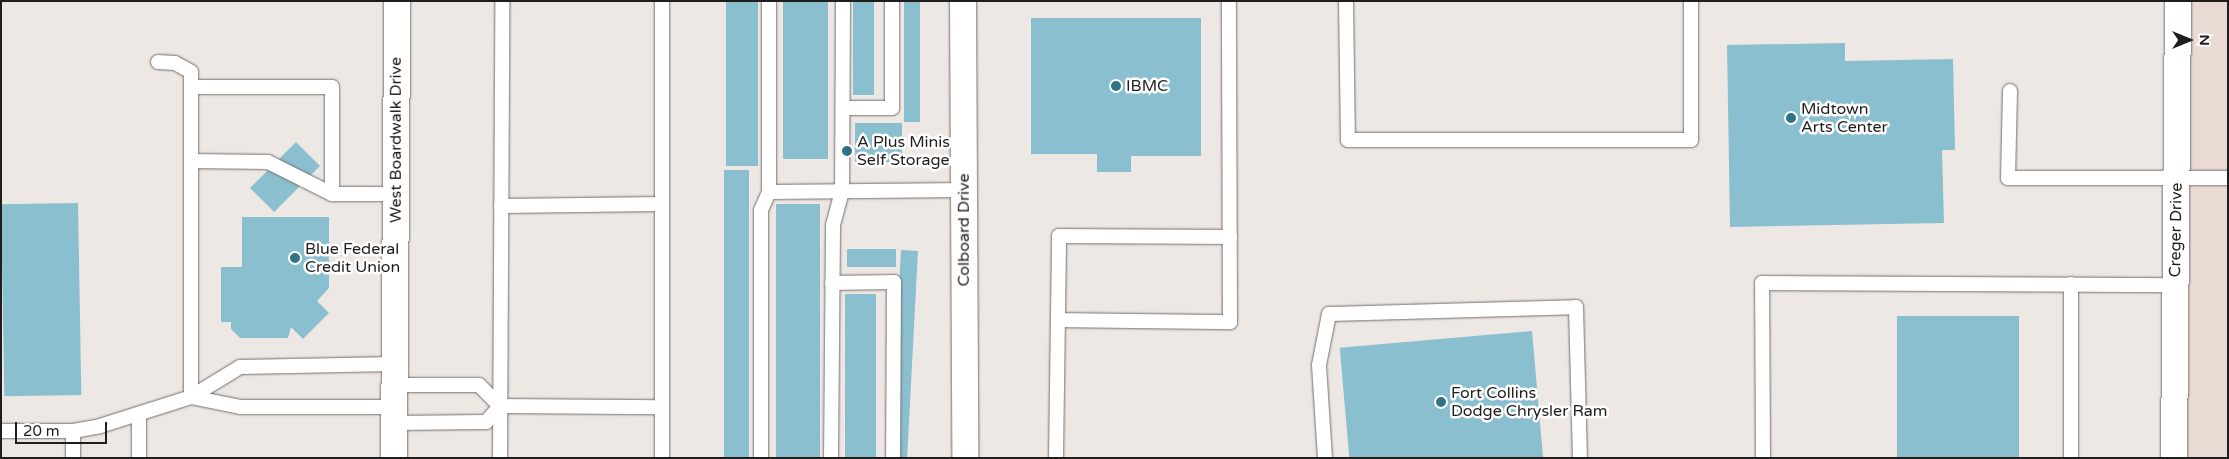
<!DOCTYPE html>
<html>
<head>
<meta charset="utf-8">
<style>
	body { margin:0 }
	#map { position:relative; width:2229px; height:459px; overflow:hidden; background:#eee8e5; font-family:"Varela Round",sans-serif }
	div>[style] { position:absolute }
	.built>* { inset:0; background:#e9dad4; transform-origin:0 0 }
	.building>* { inset:0; background:#89bfcf; transform-origin:0 0 }
	.roads { filter:drop-shadow(0 0 1px #746e6c) drop-shadow(0 0 1px #746e6c) }
	.lane>* { height:14px; margin:-7px; padding:0 7px; transform-origin:7px; border-radius:7px; background:#fff }
	.street>* { height:26px; margin:-13px; padding:0 13px; transform-origin:13px; border-radius:13px; background:#fff }
	.dots>* { width:14px; height:14px; translate:-50% -50%; box-sizing:border-box; border:2px solid #fff; border-radius:50% }
	span { translate:-50% -50%; white-space:nowrap; text-align:center; line-height:1.15; -webkit-text-stroke:5px #fff; paint-order:stroke }
	.poi-label { font-size:16px; color:#201e1d }
	.left { translate:0 -50%; text-align:left }
	.street-label { font-size:16px; color:#201e1d }
	.frame { position:absolute; inset:0; border:2px solid #201e1d; pointer-events:none }
	.north { position:absolute; left:2164px; top:15px; width:50px; height:50px; -webkit-text-stroke:4px #fff; paint-order:stroke; rotate:90deg; font-size:14px; font-weight:700; line-height:20px; text-align:center; color:#201e1d }
	.north::after { content:''; display:block; margin:auto; width:18px; height:22px; background:#201e1d; clip-path:polygon(50% 0,100% 100%,50% 72%,0 100%) }
	.scale { position:absolute; left:15px; top:422px; width:92px; height:22px; box-sizing:border-box; border:2px solid #201e1d; border-top:0; padding-left:6px; font-size:15px; line-height:18px; white-space:nowrap; color:#201e1d; -webkit-text-stroke:4px #fff; paint-order:stroke }
</style>
</head>
<body>
<div id="map">
	<div class="built">
		<div style="left:2177px;top:1px;width:51px;height:457px"></div>
	</div>
	<div class="building">
		<div style="left:726px;top:1px;width:32px;height:165px"></div>
		<div style="left:783px;top:1px;width:45px;height:158px"></div>
		<div style="left:853px;top:1px;width:21px;height:94px"></div>
		<div style="left:904px;top:1px;width:16px;height:121px"></div>
		<div style="clip-path:polygon(1031px 18px,1201px 18px,1201px 156px,1131px 156px,1131px 172px,1097px 172px,1097px 154px,1031px 154px)"></div>
		<div style="clip-path:polygon(1845px 43px,1845px 61px,1953px 59px,1955px 150px,1942px 150px,1944px 223px,1730px 227px,1727px 45px)"></div>
		<div style="left:855px;top:123px;width:47px;height:39px"></div>
		<div style="left:296px;top:142px;width:34px;height:65px;rotate:45deg"></div>
		<div style="left:724px;top:170px;width:25px;height:288px"></div>
		<div style="left:78px;top:203px;width:192px;height:77px;rotate:89deg"></div>
		<div style="left:776px;top:204px;width:44px;height:254px"></div>
		<div style="clip-path:polygon(242px 217px,329px 217px,329px 288px,317px 301px,329px 313px,303px 339px,291px 327px,288px 338px,240px 338px,231px 329px,231px 322px,221px 322px,221px 267px,242px 267px)"></div>
		<div style="left:847px;top:249px;width:49px;height:18px"></div>
		<div style="left:901px;top:250px;width:17px;height:208px;rotate:3deg"></div>
		<div style="left:845px;top:294px;width:31px;height:164px"></div>
		<div style="left:1897px;top:316px;width:122px;height:142px"></div>
		<div style="left:1532px;top:331px;width:127px;height:193px;rotate:85deg"></div>
	</div>
	<div class="roads">
		<div class="lane">
			<div style="left:662px;top:1px;width:457px;rotate:90deg"></div>
			<div style="left:1346px;top:1px;width:139px;rotate:89.2deg"></div>
			<div style="left:1348px;top:140px;width:343px"></div>
			<div style="left:1691px;top:140px;width:139px;rotate:-90deg"></div>
			<div style="left:158px;top:62px;width:17px;rotate:3deg"></div>
			<div style="left:175px;top:63px;width:18px;rotate:29deg"></div>
			<div style="left:191px;top:72px;width:325px;rotate:90deg"></div>
			<div style="left:191px;top:87px;width:141px"></div>
			<div style="left:332px;top:87px;width:107px;rotate:90deg"></div>
			<div style="left:2010px;top:91px;width:87px;rotate:91.3deg"></div>
			<div style="left:2008px;top:178px;width:220px"></div>
			<div style="left:843px;top:108px;width:49px"></div>
			<div style="left:892px;top:108px;width:107px;rotate:-90deg"></div>
			<div style="left:191px;top:161px;width:77px;rotate:0.7deg"></div>
			<div style="left:268px;top:162px;width:72px;rotate:26.6deg"></div>
			<div style="left:332px;top:194px;width:64px"></div>
			<div style="left:769px;top:192px;width:195px;rotate:-0.6deg"></div>
			<div style="left:501px;top:206px;width:161px;rotate:-0.7deg"></div>
			<div style="left:832px;top:283px;width:62px;rotate:-0.9deg"></div>
			<div style="left:894px;top:282px;width:176px;rotate:90.3deg"></div>
			<div style="left:1058px;top:320px;width:172px;rotate:0.7deg"></div>
			<div style="left:1230px;top:322px;width:321px;rotate:-90.2deg"></div>
			<div style="left:394px;top:385px;width:85px"></div>
			<div style="left:479px;top:385px;width:30px;rotate:45deg"></div>
			<div style="left:500px;top:406px;width:21px;rotate:131deg"></div>
			<div style="left:486px;top:422px;width:92px;rotate:179.4deg"></div>
			<div style="left:191px;top:397px;width:50px;rotate:11.5deg"></div>
			<div style="left:240px;top:407px;width:154px"></div>
			<div style="left:500px;top:406px;width:162px;rotate:0.4deg"></div>
			<div style="left:1px;top:431px;width:72px"></div>
			<div style="left:73px;top:431px;width:27px;rotate:-10deg"></div>
			<div style="left:100px;top:426px;width:96px;rotate:-17.7deg"></div>
			<div style="left:191px;top:397px;width:57px;rotate:-31.5deg"></div>
			<div style="left:240px;top:367px;width:155px;rotate:-1.1deg"></div>
			<div style="left:73px;top:431px;width:27px;rotate:90deg"></div>
			<div style="left:139px;top:458px;width:44px;rotate:-90deg"></div>
			<div style="left:500px;top:458px;width:457px;rotate:-89.7deg"></div>
			<div style="left:761px;top:458px;width:248px;rotate:-90deg"></div>
			<div style="left:761px;top:210px;width:20px;rotate:-66deg"></div>
			<div style="left:769px;top:192px;width:191px;rotate:-90deg"></div>
			<div style="left:831px;top:458px;width:233px;rotate:-89.5deg"></div>
			<div style="left:833px;top:225px;width:34px;rotate:-75deg"></div>
			<div style="left:842px;top:192px;width:191px;rotate:-89.7deg"></div>
			<div style="left:1056px;top:458px;width:222px;rotate:-89.2deg"></div>
			<div style="left:1059px;top:236px;width:171px;rotate:0.3deg"></div>
			<div style="left:1325px;top:458px;width:93px;rotate:-93.7deg"></div>
			<div style="left:1319px;top:365px;width:52px;rotate:-78.9deg"></div>
			<div style="left:1329px;top:314px;width:247px;rotate:-1.6deg"></div>
			<div style="left:1576px;top:307px;width:151px;rotate:88.5deg"></div>
			<div style="left:1763px;top:458px;width:175px;rotate:-90.3deg"></div>
			<div style="left:1762px;top:283px;width:414px;rotate:0.3deg"></div>
			<div style="left:2071px;top:458px;width:174px;rotate:-90deg"></div>
		</div>
		<div class="street">
			<div style="left:963px;top:1px;width:457px;rotate:89.7deg"></div>
			<div style="left:394px;top:458px;width:457px;rotate:-89.6deg"></div>
			<div style="left:2174px;top:458px;width:457px;rotate:-89.5deg"></div>
		</div>
	</div>
	<div class="dots">
		<div style="left:1116px;top:86px;background:#307384"></div>
		<div style="left:1791px;top:118px;background:#307384"></div>
		<div style="left:847px;top:151px;background:#307384"></div>
		<div style="left:295px;top:258px;background:#307384"></div>
		<div style="left:1441px;top:402px;background:#307384"></div>
	</div>
	<div class="poi-label">
		<span class="left" style="left:1126px;top:86px">IBMC</span>
		<span class="left" style="left:1801px;top:118px">Midtown<br>Arts Center</span>
		<span class="left" style="left:857px;top:151px">A Plus Minis<br>Self Storage</span>
		<span class="left" style="left:305px;top:258px">Blue Federal<br>Credit Union</span>
		<span class="left" style="left:1451px;top:402px">Fort Collins<br>Dodge Chrysler Ram</span>
	</div>
	<div class="street-label">
		<span style="left:396px;top:140px;rotate:-90deg">West Boardwalk Drive</span>
		<span style="left:964px;top:230px;rotate:-90deg">Colboard Drive</span>
		<span style="left:2176px;top:230px;rotate:-89deg">Creger Drive</span>
	</div>
	<div class="frame"></div>
	<div class="north">N</div>
	<div class="scale">20 m</div>
</div>
</body>
</html>
